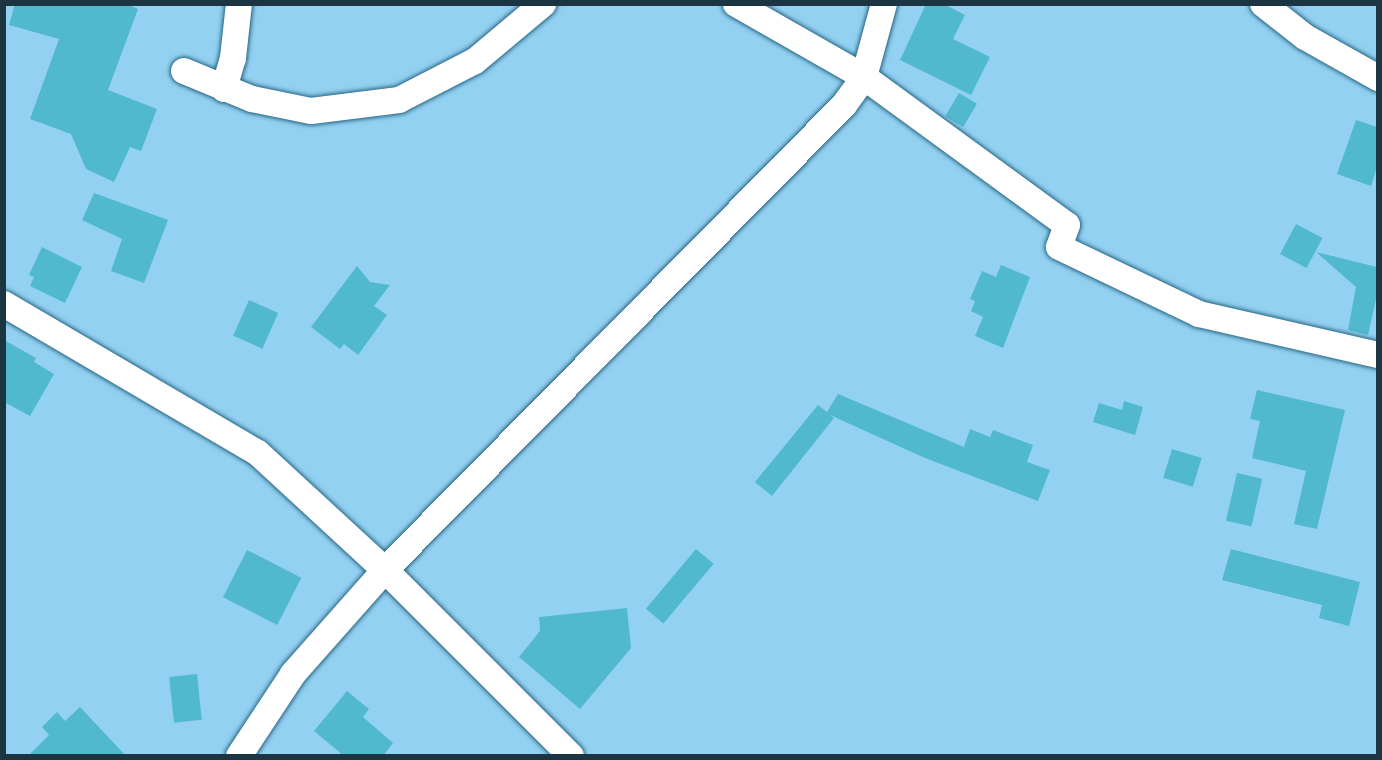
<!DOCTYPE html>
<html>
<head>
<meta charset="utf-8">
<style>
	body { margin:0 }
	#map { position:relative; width:1382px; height:760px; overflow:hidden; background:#93d1f2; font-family:"Roboto Condensed",sans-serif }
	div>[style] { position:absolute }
	.building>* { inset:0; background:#50b9ce; transform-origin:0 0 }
	.roads { filter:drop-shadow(0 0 2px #286683) drop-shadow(0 0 2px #286683) }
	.minor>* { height:26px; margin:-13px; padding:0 13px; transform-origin:13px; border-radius:13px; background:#fff }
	span { translate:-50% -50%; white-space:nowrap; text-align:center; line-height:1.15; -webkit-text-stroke:4.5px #acddf7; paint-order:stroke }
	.frame { position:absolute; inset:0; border:6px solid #1c3542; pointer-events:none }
</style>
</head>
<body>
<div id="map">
	<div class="building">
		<div style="clip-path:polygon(15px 4px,127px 4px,138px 9px,108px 90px,157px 109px,141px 151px,130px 147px,114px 182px,86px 169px,71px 134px,30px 119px,59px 39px,9px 25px)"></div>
		<div style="clip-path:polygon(926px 4px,944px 4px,965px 15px,953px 39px,990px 57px,971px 95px,900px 60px)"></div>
		<div style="left:959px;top:93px;width:21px;height:27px;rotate:31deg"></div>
		<div style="clip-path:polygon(1356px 120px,1377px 127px,1377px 167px,1371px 186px,1337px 174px)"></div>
		<div style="clip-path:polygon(94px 193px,168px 220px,144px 283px,111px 271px,122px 239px,82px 220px)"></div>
		<div style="left:1296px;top:224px;width:30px;height:34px;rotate:28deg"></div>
		<div style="clip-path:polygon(42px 247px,82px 267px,65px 303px,30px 286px,34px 277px,29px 275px)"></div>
		<div style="clip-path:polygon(1316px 252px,1377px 267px,1377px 295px,1368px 335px,1348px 330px,1356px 287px)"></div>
		<div style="clip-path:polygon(1001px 265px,1030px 277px,1003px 348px,975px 336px,983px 317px,971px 311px,975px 301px,970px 299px,982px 271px,996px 277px)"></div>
		<div style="clip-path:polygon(357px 266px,370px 282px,390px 285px,374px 306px,387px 315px,358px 355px,344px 344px,340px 349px,311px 327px)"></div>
		<div style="left:249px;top:300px;width:32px;height:39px;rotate:24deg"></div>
		<div style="clip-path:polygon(4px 340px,36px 358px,34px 362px,54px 374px,30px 416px,4px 402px)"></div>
		<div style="clip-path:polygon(1257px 390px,1345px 410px,1317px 529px,1294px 524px,1306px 471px,1252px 458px,1260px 421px,1250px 419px)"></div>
		<div style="clip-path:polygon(838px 394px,964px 447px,970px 429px,990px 437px,993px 430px,1033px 445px,1027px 462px,1050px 470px,1038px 501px,925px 458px,830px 415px,834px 418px,772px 496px,755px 482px,818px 405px,827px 412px)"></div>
		<div style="clip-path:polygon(1124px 401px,1143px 407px,1135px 435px,1093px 422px,1099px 403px,1122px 410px)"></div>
		<div style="left:1172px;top:449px;width:31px;height:30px;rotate:17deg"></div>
		<div style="left:1237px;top:473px;width:26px;height:49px;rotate:13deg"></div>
		<div style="left:696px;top:549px;width:23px;height:78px;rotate:40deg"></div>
		<div style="clip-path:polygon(1231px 549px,1360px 582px,1349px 626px,1319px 618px,1322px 605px,1222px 580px)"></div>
		<div style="left:247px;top:550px;width:61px;height:53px;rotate:27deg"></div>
		<div style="clip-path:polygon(627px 608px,631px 648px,580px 709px,519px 657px,540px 631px,539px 617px)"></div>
		<div style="left:197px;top:674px;width:46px;height:28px;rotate:84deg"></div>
		<div style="clip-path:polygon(347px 691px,369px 709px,363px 717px,393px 743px,383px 756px,344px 756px,314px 731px)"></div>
		<div style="clip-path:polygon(80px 707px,126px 756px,28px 756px,49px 735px,42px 727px,57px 712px,65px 721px)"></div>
	</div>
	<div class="roads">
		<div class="minor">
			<div style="left:736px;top:4px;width:147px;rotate:29.7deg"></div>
			<div style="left:864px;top:77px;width:251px;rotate:36.1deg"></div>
			<div style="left:1067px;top:225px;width:23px;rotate:110deg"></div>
			<div style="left:1059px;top:247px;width:155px;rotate:25.6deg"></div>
			<div style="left:1199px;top:314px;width:184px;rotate:12.9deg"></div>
			<div style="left:1263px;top:4px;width:53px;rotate:38.2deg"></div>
			<div style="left:1305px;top:37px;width:84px;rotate:29.3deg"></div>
			<div style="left:184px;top:71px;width:74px;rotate:22.4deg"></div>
			<div style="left:252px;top:99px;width:60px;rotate:11.5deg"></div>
			<div style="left:311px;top:111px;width:89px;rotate:-7.1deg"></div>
			<div style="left:399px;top:100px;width:85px;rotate:-27.2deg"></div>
			<div style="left:475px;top:61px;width:89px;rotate:-40deg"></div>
			<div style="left:224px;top:89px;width:32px;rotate:-74deg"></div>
			<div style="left:233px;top:58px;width:54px;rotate:-83.7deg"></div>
			<div style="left:4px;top:304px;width:294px;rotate:30.4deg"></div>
			<div style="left:258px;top:453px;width:173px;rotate:42.7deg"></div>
			<div style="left:385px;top:570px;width:263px;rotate:45deg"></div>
			<div style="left:239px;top:756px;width:98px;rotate:-56.6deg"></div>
			<div style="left:293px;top:674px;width:139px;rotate:-48.5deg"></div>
			<div style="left:385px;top:570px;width:653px;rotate:-45.37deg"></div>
			<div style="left:844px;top:105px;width:34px;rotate:-54deg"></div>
			<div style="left:864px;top:77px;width:76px;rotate:-74.7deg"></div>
		</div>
	</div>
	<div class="frame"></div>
</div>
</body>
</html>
